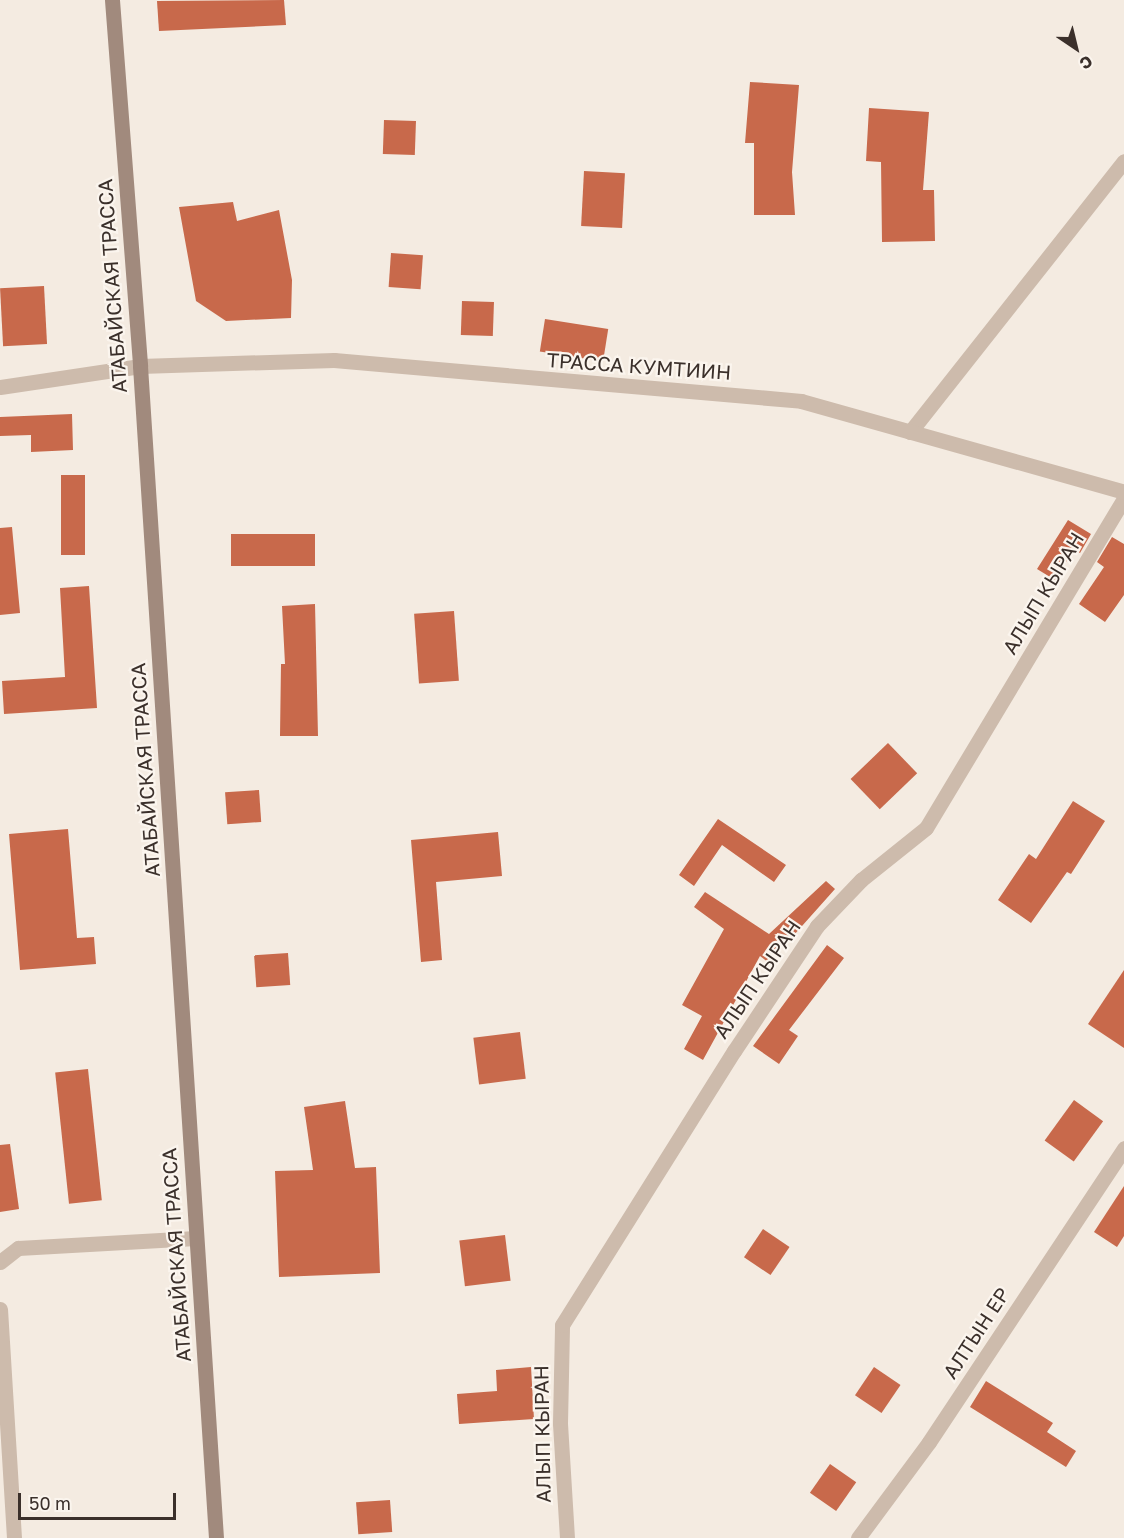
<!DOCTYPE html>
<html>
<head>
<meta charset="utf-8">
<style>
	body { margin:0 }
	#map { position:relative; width:1124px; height:1538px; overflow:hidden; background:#f4ebe1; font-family:"Golos Text",sans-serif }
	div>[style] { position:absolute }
	.building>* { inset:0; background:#c8694b; transform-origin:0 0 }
	.minor>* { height:15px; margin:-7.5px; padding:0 7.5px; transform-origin:7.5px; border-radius:7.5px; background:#cdbbac }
	.tertiary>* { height:15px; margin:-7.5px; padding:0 7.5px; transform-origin:7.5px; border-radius:7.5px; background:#cdbbac }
	.secondary>* { height:15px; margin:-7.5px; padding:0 7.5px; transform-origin:7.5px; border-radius:7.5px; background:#a18a7d }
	span { translate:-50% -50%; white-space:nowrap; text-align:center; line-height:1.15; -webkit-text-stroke:4.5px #fbf5ee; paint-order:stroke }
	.street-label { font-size:20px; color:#3b302b }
	.north { position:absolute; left:1046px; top:18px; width:60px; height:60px; -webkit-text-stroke:4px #fbf5ee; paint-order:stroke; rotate:145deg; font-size:16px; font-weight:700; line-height:24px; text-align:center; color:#3b302b }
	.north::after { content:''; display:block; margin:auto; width:21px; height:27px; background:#3b302b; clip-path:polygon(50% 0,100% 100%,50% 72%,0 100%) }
	.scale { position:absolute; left:18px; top:1493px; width:158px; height:27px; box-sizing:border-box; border:3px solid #3b302b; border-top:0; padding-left:8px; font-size:18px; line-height:21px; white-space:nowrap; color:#3b302b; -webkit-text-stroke:4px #fbf5ee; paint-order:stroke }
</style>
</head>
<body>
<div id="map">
	<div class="building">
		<div style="clip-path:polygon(284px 0,286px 25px,159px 31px,157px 1px)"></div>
		<div style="clip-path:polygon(750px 82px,799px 85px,792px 172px,795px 215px,754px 215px,754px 143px,745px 143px)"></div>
		<div style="clip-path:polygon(869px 108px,929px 112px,923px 190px,934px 190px,935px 241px,882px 242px,881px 162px,866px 161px)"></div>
		<div style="left:384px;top:120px;width:32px;height:34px;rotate:2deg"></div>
		<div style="left:584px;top:171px;width:41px;height:55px;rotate:3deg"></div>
		<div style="clip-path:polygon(233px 202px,237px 221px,279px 210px,292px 280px,291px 318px,226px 321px,196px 301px,179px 207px)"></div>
		<div style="left:391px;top:253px;width:32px;height:34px;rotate:4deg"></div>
		<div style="left:44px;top:286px;width:58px;height:44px;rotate:87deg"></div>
		<div style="left:462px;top:301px;width:32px;height:34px;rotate:2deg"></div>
		<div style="left:545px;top:319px;width:64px;height:33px;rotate:9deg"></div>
		<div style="clip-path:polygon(72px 414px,73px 450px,31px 452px,31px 435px,0 436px,0 417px)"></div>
		<div style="left:61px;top:475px;width:24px;height:80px"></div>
		<div style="clip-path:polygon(1068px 520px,1091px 534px,1080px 553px,1074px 549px,1055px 580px,1037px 569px)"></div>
		<div style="clip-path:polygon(12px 527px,20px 613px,0 615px,0 528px)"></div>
		<div style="left:315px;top:534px;width:32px;height:84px;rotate:90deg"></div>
		<div style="clip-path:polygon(1112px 537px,1124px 544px,1124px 595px,1105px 622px,1079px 604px,1104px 567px,1097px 562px)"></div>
		<div style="clip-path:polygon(89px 586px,97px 708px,4px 714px,2px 681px,65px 677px,60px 588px)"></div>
		<div style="clip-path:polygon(315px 604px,318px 736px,280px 736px,281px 664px,285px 664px,282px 606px)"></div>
		<div style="left:454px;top:611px;width:70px;height:40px;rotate:86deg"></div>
		<div style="left:888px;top:743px;width:42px;height:52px;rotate:46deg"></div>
		<div style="left:259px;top:790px;width:32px;height:34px;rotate:86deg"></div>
		<div style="clip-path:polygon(1073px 801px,1105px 821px,1071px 874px,1067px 872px,1031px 923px,998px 900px,1029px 854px,1036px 859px)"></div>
		<div style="clip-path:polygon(718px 819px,786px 865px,774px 882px,722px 845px,694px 886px,679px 875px)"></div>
		<div style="clip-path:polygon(68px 829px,77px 938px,94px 937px,96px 964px,20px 970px,9px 834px)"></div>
		<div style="clip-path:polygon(498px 832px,502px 876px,436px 882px,442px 960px,421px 962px,411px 840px)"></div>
		<div style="clip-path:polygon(826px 881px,835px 889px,769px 963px,760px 956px,703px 1060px,684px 1049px,702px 1016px,682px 1005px,724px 929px,694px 907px,705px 892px,769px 934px)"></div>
		<div style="clip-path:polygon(827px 945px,844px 958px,789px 1030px,798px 1036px,779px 1064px,753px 1046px)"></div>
		<div style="left:288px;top:953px;width:32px;height:34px;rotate:86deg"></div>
		<div style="clip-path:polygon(1124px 970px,1124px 1048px,1088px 1024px)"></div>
		<div style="left:520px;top:1032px;width:47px;height:47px;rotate:83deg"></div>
		<div style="left:88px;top:1069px;width:132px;height:33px;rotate:84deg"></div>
		<div style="left:1074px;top:1100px;width:36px;height:50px;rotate:36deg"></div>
		<div style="clip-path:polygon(345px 1101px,355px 1168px,376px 1167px,380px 1273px,279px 1277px,275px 1171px,313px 1170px,304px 1107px)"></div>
		<div style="clip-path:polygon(10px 1144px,19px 1209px,0 1212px,0 1145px)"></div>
		<div style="clip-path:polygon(1124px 1186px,1124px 1236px,1117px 1247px,1094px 1232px)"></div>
		<div style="left:763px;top:1229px;width:32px;height:34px;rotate:34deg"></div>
		<div style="left:505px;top:1235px;width:46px;height:46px;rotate:83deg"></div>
		<div style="clip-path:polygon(531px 1367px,534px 1419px,459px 1424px,457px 1394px,497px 1391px,496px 1370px)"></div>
		<div style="left:874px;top:1367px;width:32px;height:34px;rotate:34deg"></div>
		<div style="clip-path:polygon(986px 1381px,1053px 1423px,1047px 1432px,1076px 1451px,1066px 1467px,970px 1407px)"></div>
		<div style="left:830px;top:1464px;width:32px;height:35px;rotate:35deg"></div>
		<div style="left:390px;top:1500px;width:32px;height:34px;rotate:86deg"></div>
	</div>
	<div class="minor">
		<div style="left:0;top:387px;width:142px;rotate:-8.5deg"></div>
		<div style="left:910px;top:432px;width:345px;rotate:-51.7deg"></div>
		<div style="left:0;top:1262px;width:23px;rotate:-38deg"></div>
		<div style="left:18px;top:1248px;width:178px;rotate:-3.2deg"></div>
		<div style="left:0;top:1309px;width:229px;rotate:86.5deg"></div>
		<div style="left:567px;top:1538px;width:115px;rotate:-93.5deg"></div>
		<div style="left:560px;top:1423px;width:98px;rotate:-88.8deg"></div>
		<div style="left:562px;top:1325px;width:324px;rotate:-57.9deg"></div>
		<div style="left:734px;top:1051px;width:150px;rotate:-56.4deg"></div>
		<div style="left:817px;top:926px;width:64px;rotate:-46.3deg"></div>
		<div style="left:861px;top:880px;width:83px;rotate:-38.7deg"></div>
		<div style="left:926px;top:828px;width:385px;rotate:-59deg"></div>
		<div style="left:858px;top:1538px;width:119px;rotate:-53.5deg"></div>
		<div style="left:929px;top:1442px;width:353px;rotate:-56.4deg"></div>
	</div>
	<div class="tertiary">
		<div style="left:140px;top:366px;width:194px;rotate:-1.8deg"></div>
		<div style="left:334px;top:360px;width:469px;rotate:5deg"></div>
		<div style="left:801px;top:401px;width:336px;rotate:15.7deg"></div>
	</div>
	<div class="secondary">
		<div style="left:112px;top:0;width:367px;rotate:85.6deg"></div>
		<div style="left:140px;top:366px;width:1174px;rotate:86.29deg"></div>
	</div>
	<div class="street-label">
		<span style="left:112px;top:286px;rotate:-94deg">АТАБАЙСКАЯ ТРАССА</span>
		<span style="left:639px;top:366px;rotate:4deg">ТРАССА КУМТИИН</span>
		<span style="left:1043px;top:593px;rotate:-59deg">АЛЫП КЫРАН</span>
		<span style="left:145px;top:770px;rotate:-94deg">АТАБАЙСКАЯ ТРАССА</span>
		<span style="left:757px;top:979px;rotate:-56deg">АЛЫП КЫРАН</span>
		<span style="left:176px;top:1255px;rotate:-94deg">АТАБАЙСКАЯ ТРАССА</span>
		<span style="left:976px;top:1333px;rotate:-57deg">АЛТЫН ЕР</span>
		<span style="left:542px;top:1434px;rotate:-91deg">АЛЫП КЫРАН</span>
	</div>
	<div class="north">С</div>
	<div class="scale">50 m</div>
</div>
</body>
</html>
